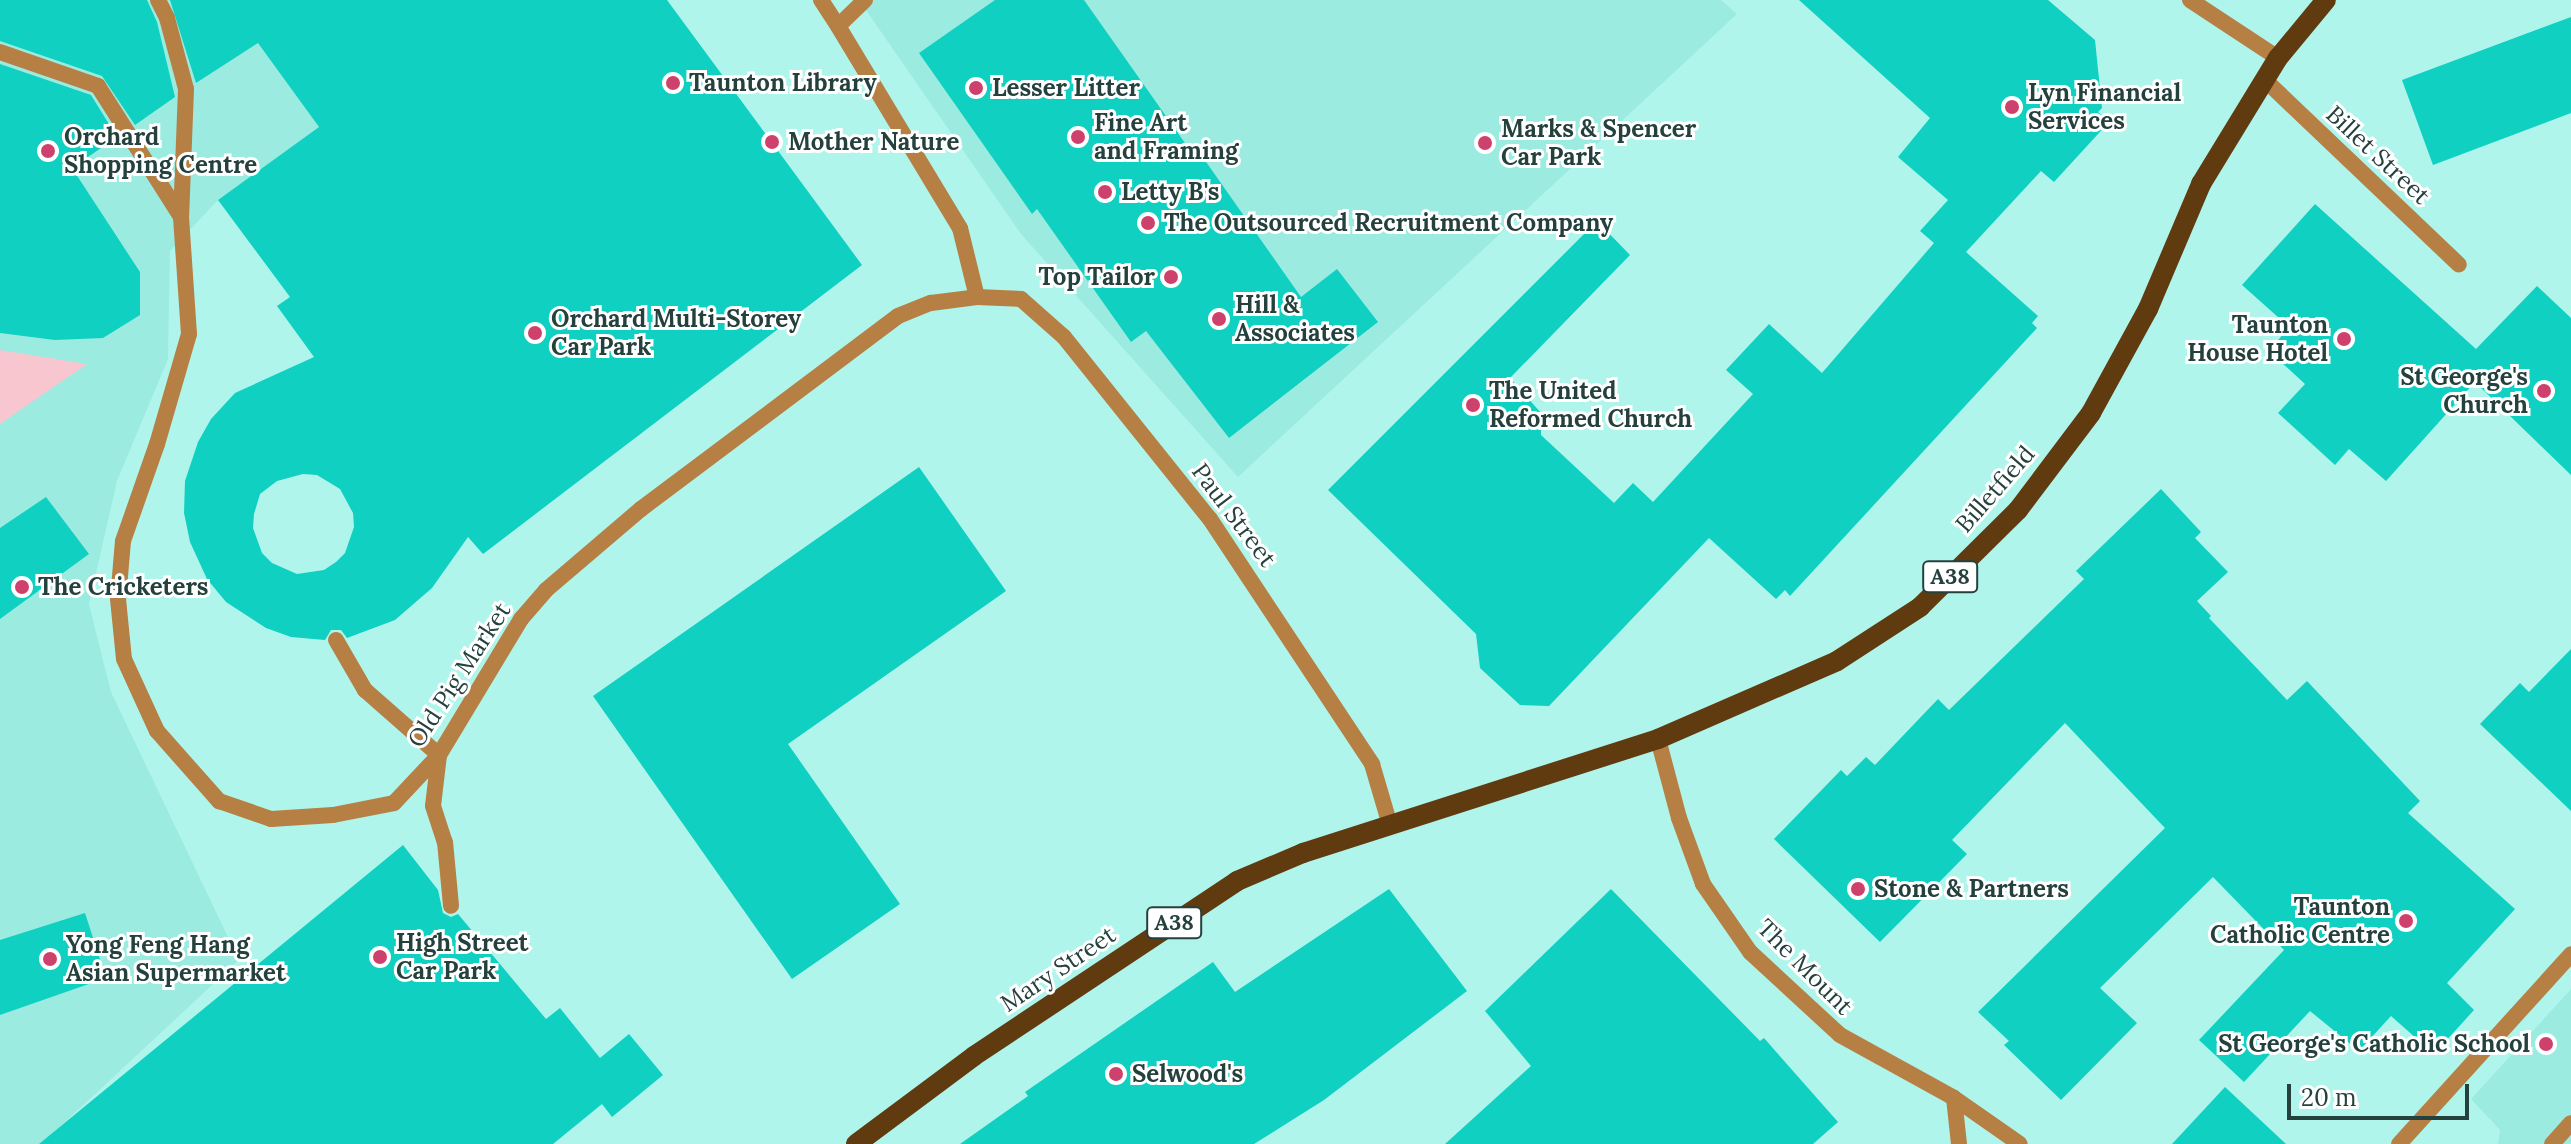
<!DOCTYPE html>
<html>
<head>
<meta charset="utf-8">
<style>
	body { margin:0 }
	#map { position:relative; width:2571px; height:1144px; overflow:hidden; background:#b0f5ec; font-family:Lora,serif }
	div>[style] { position:absolute }
	.built>* { inset:0; background:#9cebe1 }
	.green>* { inset:0; background:#f7c6cf }
	.building>* { inset:0; background:#10d0c1 }
	.service>* { height:16px; margin:-8px; padding:0 8px; transform-origin:8px; border-radius:8px; background:#b67f44 }
	.pedestrian>* { height:16px; margin:-8px; padding:0 8px; transform-origin:8px; border-radius:8px; background:#b67f44 }
	.minor>* { height:16px; margin:-8px; padding:0 8px; transform-origin:8px; border-radius:8px; background:#b67f44 }
	.primary>* { height:20px; margin:-10px; padding:0 10px; transform-origin:10px; border-radius:10px; background:#603b0f }
	.dots>* { width:22px; height:22px; translate:-50% -50%; box-sizing:border-box; border:4px solid #fff; border-radius:50% }
	span { translate:-50% -50%; white-space:nowrap; text-align:center; line-height:1.15; -webkit-text-stroke:6px #fff; paint-order:stroke }
	.shield-label span { padding:2px 6px; background:#fff; border:2px solid; border-radius:6px; -webkit-text-stroke-width:0 }
	.shield-label { font-size:22px; color:#25413d; font-weight:700 }
	.poi-label { font-size:24px; color:#25413d; font-weight:700 }
	.left { translate:0 -50%; text-align:left }
	.right { translate:-100% -50%; text-align:right }
	.street-label { font-size:24px; color:#25413d }
	.scale { position:absolute; left:2287px; top:1084px; width:182px; height:36px; box-sizing:border-box; border:4px solid #25413d; border-top:0; padding-left:10px; font-size:24px; line-height:28px; white-space:nowrap; color:#25413d; -webkit-text-stroke:6px #fff; paint-order:stroke }
</style>
</head>
<body>
<div id="map">
	<div class="built">
		<div style="clip-path:polygon(0 0,228px 0,319px 127px,218px 200px,170px 251px,168px 359px,117px 481px,89px 604px,111px 692px,239px 960px,48px 1138px,52px 1144px,0 1144px)"></div>
		<div style="clip-path:polygon(859px 0,1721px 0,1737px 14px,1238px 477px,1021px 234px)"></div>
		<div style="clip-path:polygon(2571px 989px,2571px 1144px,2498px 1144px,2500px 1130px,2471px 1099px)"></div>
	</div>
	<div class="green">
		<div style="clip-path:polygon(0 350px,87px 364px,0 424px)"></div>
	</div>
	<div class="building">
		<div style="clip-path:polygon(0 0,147px 0,157px 22px,175px 97px,135px 125px,102px 76px,0 41px)"></div>
		<div style="clip-path:polygon(evenodd,170px 0,667px 0,862px 265px,483px 554px,468px 537px,432px 588px,395px 620px,347px 638px,341px 630px,331px 630px,325px 640px,291px 637px,266px 628px,226px 602px,207px 579px,190px 542px,184px 513px,185px 481px,198px 442px,211px 419px,235px 393px,314px 357px,277px 306px,290px 297px,218px 200px,319px 127px,258px 43px,196px 83px,170px 0,303px 474px,317px 475px,340px 489px,353px 513px,354px 527px,345px 553px,336px 562px,324px 570px,297px 574px,272px 563px,262px 553px,253px 528px,254px 514px,260px 494px,277px 481px,303px 474px)"></div>
		<div style="clip-path:polygon(995px 0,1084px 0,1192px 153px,1197px 149px,1301px 297px,1337px 269px,1378px 322px,1229px 438px,1146px 331px,1131px 342px,1037px 209px,1032px 214px,919px 53px)"></div>
		<div style="clip-path:polygon(1799px 0,2048px 0,2095px 40px,2102px 108px,2098px 112px,2109px 122px,2054px 182px,2041px 171px,1966px 252px,2038px 316px,2032px 323px,2037px 328px,1790px 596px,1785px 590px,1776px 599px,1709px 538px,1549px 706px,1520px 705px,1480px 668px,1476px 634px,1328px 490px,1597px 221px,1630px 255px,1510px 378px,1541px 413px,1541px 435px,1614px 503px,1633px 483px,1653px 502px,1753px 394px,1726px 370px,1769px 324px,1822px 373px,1934px 243px,1920px 231px,1948px 200px,1898px 157px,1930px 118px)"></div>
		<div style="clip-path:polygon(2571px 17px,2571px 113px,2433px 165px,2402px 80px)"></div>
		<div style="clip-path:polygon(0 64px,91px 95px,117px 137px,72px 168px,140px 272px,140px 315px,103px 338px,55px 340px,0 333px)"></div>
		<div style="clip-path:polygon(2315px 204px,2476px 349px,2537px 286px,2571px 318px,2571px 475px,2475px 382px,2386px 481px,2349px 449px,2335px 465px,2278px 413px,2305px 384px,2269px 351px,2289px 327px,2242px 285px)"></div>
		<div style="clip-path:polygon(919px 467px,1006px 591px,788px 744px,900px 904px,792px 979px,593px 696px)"></div>
		<div style="clip-path:polygon(2161px 489px,2201px 532px,2195px 538px,2228px 572px,2197px 601px,2211px 616px,2209px 618px,2287px 700px,2307px 681px,2420px 801px,2408px 813px,2515px 909px,2447px 983px,2474px 1010px,2434px 1054px,2391px 1016px,2359px 1051px,2310px 1011px,2244px 1082px,2199px 1040px,2284px 950px,2213px 877px,2100px 988px,2137px 1023px,2061px 1100px,2004px 1045px,2009px 1041px,1978px 1012px,2165px 828px,2065px 723px,1952px 840px,1967px 854px,1880px 942px,1774px 839px,1841px 770px,1847px 776px,1866px 757px,1875px 765px,1938px 699px,1949px 710px,2084px 579px,2076px 571px)"></div>
		<div style="clip-path:polygon(46px 497px,89px 554px,0 619px,0 528px)"></div>
		<div style="clip-path:polygon(2571px 649px,2571px 811px,2480px 724px,2520px 683px,2529px 692px)"></div>
		<div style="clip-path:polygon(403px 845px,438px 890px,443px 913px,451px 917px,458px 914px,546px 1019px,560px 1008px,600px 1058px,629px 1034px,663px 1075px,612px 1117px,602px 1104px,553px 1144px,39px 1144px)"></div>
		<div style="clip-path:polygon(1389px 889px,1467px 991px,1324px 1100px,1254px 1144px,960px 1144px,1028px 1096px,1025px 1092px,1213px 962px,1235px 992px)"></div>
		<div style="clip-path:polygon(1611px 889px,1760px 1041px,1764px 1038px,1838px 1122px,1813px 1144px,1445px 1144px,1531px 1066px,1485px 1011px)"></div>
		<div style="clip-path:polygon(85px 913px,106px 978px,0 1015px,0 940px)"></div>
		<div style="clip-path:polygon(2225px 1087px,2286px 1144px,2172px 1144px)"></div>
	</div>
	<div class="service">
		<div style="left:158px;top:0;width:20px;rotate:63deg"></div>
		<div style="left:167px;top:18px;width:73px;rotate:75deg"></div>
		<div style="left:186px;top:89px;width:128px;rotate:92.2deg"></div>
		<div style="left:865px;top:0;width:37px;rotate:136deg"></div>
		<div style="left:838px;top:26px;width:236px;rotate:58.9deg"></div>
		<div style="left:960px;top:228px;width:71px;rotate:76.2deg"></div>
		<div style="left:0;top:52px;width:104px;rotate:19.1deg"></div>
		<div style="left:98px;top:86px;width:155px;rotate:57.6deg"></div>
		<div style="left:336px;top:640px;width:58px;rotate:59.9deg"></div>
		<div style="left:365px;top:690px;width:98px;rotate:41.3deg"></div>
		<div style="left:439px;top:755px;width:51px;rotate:96.7deg"></div>
		<div style="left:433px;top:806px;width:38px;rotate:72deg"></div>
		<div style="left:445px;top:842px;width:64px;rotate:84.6deg"></div>
		<div style="left:2399px;top:1144px;width:256px;rotate:-47.8deg"></div>
		<div style="left:2552px;top:1144px;width:28px;rotate:-48deg"></div>
	</div>
	<div class="pedestrian">
		<div style="left:821px;top:0;width:31px;rotate:57deg"></div>
	</div>
	<div class="minor">
		<div style="left:2190px;top:0;width:105px;rotate:33.4deg"></div>
		<div style="left:2264px;top:79px;width:269px;rotate:43.6deg"></div>
		<div style="left:181px;top:217px;width:117px;rotate:86.1deg"></div>
		<div style="left:189px;top:334px;width:115px;rotate:106.2deg"></div>
		<div style="left:157px;top:444px;width:103px;rotate:109.3deg"></div>
		<div style="left:123px;top:541px;width:58px;rotate:94.9deg"></div>
		<div style="left:118px;top:599px;width:60px;rotate:84.3deg"></div>
		<div style="left:124px;top:659px;width:79px;rotate:65.4deg"></div>
		<div style="left:157px;top:731px;width:94px;rotate:48.5deg"></div>
		<div style="left:219px;top:801px;width:55px;rotate:19.1deg"></div>
		<div style="left:271px;top:819px;width:62px;rotate:-3.7deg"></div>
		<div style="left:333px;top:815px;width:62px;rotate:-11.1deg"></div>
		<div style="left:394px;top:803px;width:66px;rotate:-46.8deg"></div>
		<div style="left:439px;top:755px;width:159px;rotate:-58.9deg"></div>
		<div style="left:521px;top:619px;width:38px;rotate:-49deg"></div>
		<div style="left:546px;top:590px;width:125px;rotate:-40.5deg"></div>
		<div style="left:641px;top:509px;width:321px;rotate:-36.9deg"></div>
		<div style="left:898px;top:316px;width:35px;rotate:-22deg"></div>
		<div style="left:931px;top:303px;width:46px;rotate:-7.4deg"></div>
		<div style="left:977px;top:297px;width:44px;rotate:2.6deg"></div>
		<div style="left:1021px;top:299px;width:57px;rotate:41.5deg"></div>
		<div style="left:1064px;top:337px;width:233px;rotate:51.3deg"></div>
		<div style="left:1210px;top:519px;width:294px;rotate:56.5deg"></div>
		<div style="left:1372px;top:764px;width:64px;rotate:73.6deg"></div>
		<div style="left:1658px;top:739px;width:82px;rotate:75.1deg"></div>
		<div style="left:1679px;top:818px;width:70px;rotate:70deg"></div>
		<div style="left:1703px;top:884px;width:83px;rotate:55.3deg"></div>
		<div style="left:1750px;top:952px;width:122px;rotate:42.7deg"></div>
		<div style="left:1840px;top:1035px;width:130px;rotate:28.9deg"></div>
		<div style="left:1954px;top:1098px;width:80px;rotate:34.9deg"></div>
		<div style="left:1954px;top:1098px;width:46px;rotate:83.8deg"></div>
	</div>
	<div class="primary">
		<div style="left:856px;top:1144px;width:147px;rotate:-36.7deg"></div>
		<div style="left:974px;top:1056px;width:316px;rotate:-33.6deg"></div>
		<div style="left:1237px;top:881px;width:72px;rotate:-23deg"></div>
		<div style="left:1303px;top:853px;width:373px;rotate:-17.8deg"></div>
		<div style="left:1658px;top:739px;width:195px;rotate:-23.5deg"></div>
		<div style="left:1837px;top:661px;width:99px;rotate:-33deg"></div>
		<div style="left:1920px;top:607px;width:138px;rotate:-44.7deg"></div>
		<div style="left:2018px;top:510px;width:121px;rotate:-53deg"></div>
		<div style="left:2091px;top:413px;width:119px;rotate:-61.3deg"></div>
		<div style="left:2148px;top:309px;width:136px;rotate:-67deg"></div>
		<div style="left:2201px;top:184px;width:148px;rotate:-58.6deg"></div>
		<div style="left:2278px;top:58px;width:75px;rotate:-50.4deg"></div>
	</div>
	<div class="dots">
		<div style="left:673px;top:83px;background:#cf416d"></div>
		<div style="left:976px;top:88px;background:#cf416d"></div>
		<div style="left:2012px;top:107px;background:#cf416d"></div>
		<div style="left:1078px;top:137px;background:#cf416d"></div>
		<div style="left:772px;top:142px;background:#cf416d"></div>
		<div style="left:1485px;top:143px;background:#cf416d"></div>
		<div style="left:48px;top:151px;background:#cf416d"></div>
		<div style="left:1105px;top:192px;background:#cf416d"></div>
		<div style="left:1148px;top:223px;background:#cf416d"></div>
		<div style="left:1171px;top:277px;background:#cf416d"></div>
		<div style="left:1219px;top:319px;background:#cf416d"></div>
		<div style="left:535px;top:333px;background:#cf416d"></div>
		<div style="left:2344px;top:339px;background:#cf416d"></div>
		<div style="left:2544px;top:391px;background:#cf416d"></div>
		<div style="left:1473px;top:405px;background:#cf416d"></div>
		<div style="left:22px;top:587px;background:#cf416d"></div>
		<div style="left:1858px;top:889px;background:#cf416d"></div>
		<div style="left:2406px;top:921px;background:#cf416d"></div>
		<div style="left:380px;top:957px;background:#cf416d"></div>
		<div style="left:50px;top:959px;background:#cf416d"></div>
		<div style="left:2546px;top:1044px;background:#cf416d"></div>
		<div style="left:1116px;top:1074px;background:#cf416d"></div>
	</div>
	<div class="shield-label">
		<span style="left:1950px;top:577px">A38</span>
		<span style="left:1174px;top:923px">A38</span>
	</div>
	<div class="poi-label">
		<span class="left" style="left:689px;top:83px">Taunton Library</span>
		<span class="left" style="left:992px;top:88px">Lesser Litter</span>
		<span class="left" style="left:2028px;top:107px">Lyn Financial<br>Services</span>
		<span class="left" style="left:1094px;top:137px">Fine Art<br>and Framing</span>
		<span class="left" style="left:1501px;top:143px">Marks &amp; Spencer<br>Car Park</span>
		<span class="left" style="left:64px;top:151px">Orchard<br>Shopping Centre</span>
		<span class="left" style="left:788px;top:142px">Mother Nature</span>
		<span class="left" style="left:1121px;top:192px">Letty B's</span>
		<span class="left" style="left:1164px;top:223px">The Outsourced Recruitment Company</span>
		<span class="right" style="left:1155px;top:277px">Top Tailor</span>
		<span class="left" style="left:1235px;top:319px">Hill &amp;<br>Associates</span>
		<span class="left" style="left:551px;top:333px">Orchard Multi-Storey<br>Car Park</span>
		<span class="right" style="left:2328px;top:339px">Taunton<br>House Hotel</span>
		<span class="right" style="left:2528px;top:391px">St George's<br>Church</span>
		<span class="left" style="left:1489px;top:405px">The United<br>Reformed Church</span>
		<span class="left" style="left:38px;top:587px">The Cricketers</span>
		<span class="left" style="left:1874px;top:889px">Stone &amp; Partners</span>
		<span class="right" style="left:2390px;top:921px">Taunton<br>Catholic Centre</span>
		<span class="left" style="left:396px;top:957px">High Street<br>Car Park</span>
		<span class="left" style="left:66px;top:959px">Yong Feng Hang<br>Asian Supermarket</span>
		<span class="right" style="left:2530px;top:1044px">St George's Catholic School</span>
		<span class="left" style="left:1132px;top:1074px">Selwood's</span>
	</div>
	<div class="street-label">
		<span style="left:2378px;top:155px;rotate:43deg">Billet Street</span>
		<span style="left:1995px;top:489px;rotate:-49deg">Billetfield</span>
		<span style="left:1234px;top:515px;rotate:53deg">Paul Street</span>
		<span style="left:459px;top:675px;rotate:-57deg">Old Pig Market</span>
		<span style="left:1805px;top:967px;rotate:45deg">The Mount</span>
		<span style="left:1058px;top:969px;rotate:-34deg">Mary Street</span>
	</div>
	<div class="scale">20 m</div>
</div>
</body>
</html>
